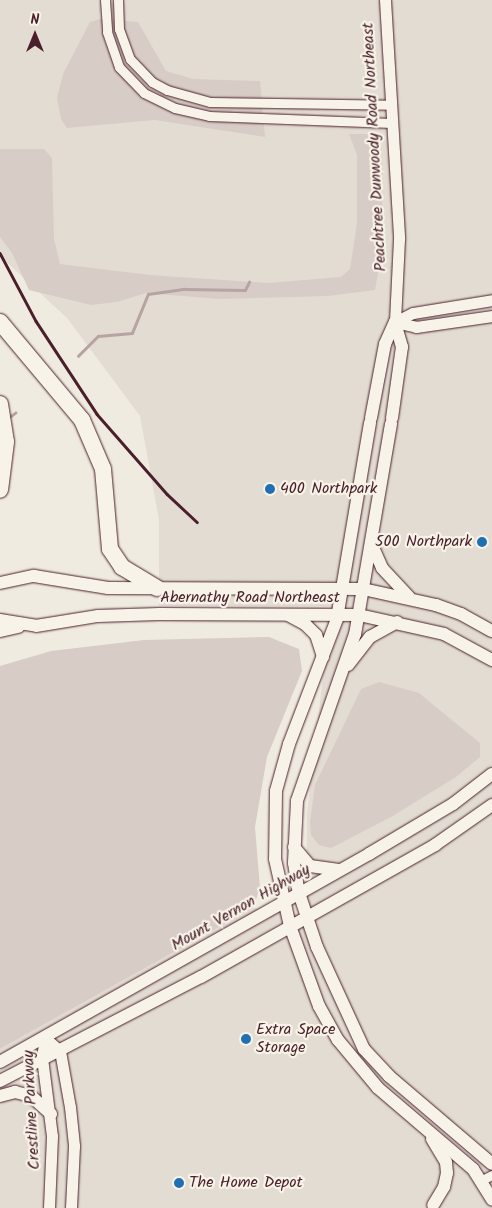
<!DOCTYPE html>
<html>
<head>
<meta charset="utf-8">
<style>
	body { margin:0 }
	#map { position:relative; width:492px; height:1208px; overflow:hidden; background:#f0ebe0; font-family:Kalam,sans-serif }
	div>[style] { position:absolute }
	.built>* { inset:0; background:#e3dcd2 }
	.green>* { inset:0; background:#d8cdc6 }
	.stream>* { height:2.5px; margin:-1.25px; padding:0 1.25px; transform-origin:1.25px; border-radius:1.25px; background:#b7a4a2 }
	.roads { filter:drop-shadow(0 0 1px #4a1f2b) drop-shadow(0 0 1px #4a1f2b) }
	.minor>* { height:9px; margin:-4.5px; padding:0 4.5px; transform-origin:4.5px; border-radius:4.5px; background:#f7f3e8 }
	.tertiary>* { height:11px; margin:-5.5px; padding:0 5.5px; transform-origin:5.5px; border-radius:5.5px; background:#f7f3e8 }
	.secondary>* { height:12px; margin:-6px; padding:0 6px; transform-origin:6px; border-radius:6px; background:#f7f3e8 }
	.motorway>* { height:16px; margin:-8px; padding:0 8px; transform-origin:8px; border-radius:8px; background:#f7f3e8 }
	.rail>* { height:2.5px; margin:-1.25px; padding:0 1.25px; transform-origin:1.25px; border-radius:1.25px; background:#4a1f2b }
	.dots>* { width:14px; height:14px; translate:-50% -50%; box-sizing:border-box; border:2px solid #f7f3e8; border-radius:50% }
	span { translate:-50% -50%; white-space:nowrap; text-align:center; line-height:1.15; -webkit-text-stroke:4.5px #f7f3e8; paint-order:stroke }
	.street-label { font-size:16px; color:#4a1f2b }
	.poi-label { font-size:16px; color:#4a1f2b }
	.left { translate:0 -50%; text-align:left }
	.right { translate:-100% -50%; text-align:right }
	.north { position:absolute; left:10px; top:10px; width:50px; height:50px; -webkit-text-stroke:4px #f7f3e8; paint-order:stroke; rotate:0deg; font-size:14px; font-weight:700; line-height:20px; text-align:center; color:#4a1f2b }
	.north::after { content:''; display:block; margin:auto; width:18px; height:22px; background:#4a1f2b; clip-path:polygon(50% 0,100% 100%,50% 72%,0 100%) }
</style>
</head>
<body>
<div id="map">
	<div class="built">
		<div style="clip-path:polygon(0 0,492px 0,492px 1208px,0 1208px,0 1049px,253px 908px,306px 916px,307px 814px,331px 606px,159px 606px,159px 520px,140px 416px,67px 318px,0 256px)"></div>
	</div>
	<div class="green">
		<div style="clip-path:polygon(100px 19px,138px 22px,166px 71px,193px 79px,260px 81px,265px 137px,155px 120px,67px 128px,61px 119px,57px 98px,63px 74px,90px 22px)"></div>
		<div style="clip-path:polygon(349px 134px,366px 134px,379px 144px,383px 172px,380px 263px,375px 290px,328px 296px,220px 299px,146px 293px,117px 302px,91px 305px,29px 290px,12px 253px,0 237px,0 149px,44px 149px,52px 158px,54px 239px,60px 264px,150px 275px,268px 283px,341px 277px,350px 269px,357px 223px,357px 155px)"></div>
		<div style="clip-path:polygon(269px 637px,299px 649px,302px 671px,267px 757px,255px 827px,260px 888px,253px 908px,0 1049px,0 666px,51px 651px,144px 640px)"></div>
		<div style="clip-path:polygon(379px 682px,419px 693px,480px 743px,480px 757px,456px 777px,391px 817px,331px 848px,319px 845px,311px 835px,310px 822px,315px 785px,361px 689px)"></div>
	</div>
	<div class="stream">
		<div style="left:78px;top:356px;width:28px;rotate:-45deg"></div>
		<div style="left:98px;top:336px;width:34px;rotate:-5deg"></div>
		<div style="left:132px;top:333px;width:42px;rotate:-67.7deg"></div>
		<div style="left:148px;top:294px;width:37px;rotate:-8deg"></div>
		<div style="left:185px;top:289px;width:60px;rotate:1deg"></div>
		<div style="left:245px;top:290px;width:9px;rotate:-63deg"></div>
		<div style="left:8px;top:418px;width:9px;rotate:-36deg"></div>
	</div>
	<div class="roads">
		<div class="minor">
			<div style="left:105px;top:0;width:32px;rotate:86deg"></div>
			<div style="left:107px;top:32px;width:37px;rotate:71deg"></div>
			<div style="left:119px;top:67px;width:36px;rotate:46deg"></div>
			<div style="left:144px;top:93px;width:34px;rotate:26deg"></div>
			<div style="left:175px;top:108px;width:35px;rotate:13deg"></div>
			<div style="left:209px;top:116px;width:183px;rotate:2.2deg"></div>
			<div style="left:118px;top:0;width:29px;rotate:88deg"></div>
			<div style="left:119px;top:29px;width:32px;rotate:70deg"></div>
			<div style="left:130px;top:59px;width:32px;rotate:46deg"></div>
			<div style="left:152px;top:82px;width:17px;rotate:28deg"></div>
			<div style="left:167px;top:90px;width:45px;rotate:15.6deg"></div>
			<div style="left:210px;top:102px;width:181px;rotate:0.9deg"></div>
			<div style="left:482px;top:1180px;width:11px;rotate:-27deg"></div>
		</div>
		<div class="tertiary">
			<div style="left:385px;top:0;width:239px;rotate:86.6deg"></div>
			<div style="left:399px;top:239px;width:83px;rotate:92.8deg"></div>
			<div style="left:395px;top:322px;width:20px;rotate:-27deg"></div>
			<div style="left:413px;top:313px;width:80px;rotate:-9.3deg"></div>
			<div style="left:395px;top:322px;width:22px;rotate:13deg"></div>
			<div style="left:416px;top:327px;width:77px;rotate:-8.2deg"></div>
			<div style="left:45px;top:1038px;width:20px;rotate:41deg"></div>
			<div style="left:60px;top:1051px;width:57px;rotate:79.9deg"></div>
			<div style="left:70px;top:1107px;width:39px;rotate:84deg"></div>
			<div style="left:74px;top:1146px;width:62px;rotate:92.8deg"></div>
			<div style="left:45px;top:1038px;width:20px;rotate:99deg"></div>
			<div style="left:42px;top:1058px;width:79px;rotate:82.7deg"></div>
			<div style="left:52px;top:1136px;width:72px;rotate:92.4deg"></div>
		</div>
		<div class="secondary">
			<div style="left:371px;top:418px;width:75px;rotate:-79.3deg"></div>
			<div style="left:385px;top:344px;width:24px;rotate:-66deg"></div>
			<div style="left:392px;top:418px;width:72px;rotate:-82deg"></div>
			<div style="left:402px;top:347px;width:26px;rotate:-106deg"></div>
			<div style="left:370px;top:423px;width:199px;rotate:99.6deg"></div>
			<div style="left:337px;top:619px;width:134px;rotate:111deg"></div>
			<div style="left:289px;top:744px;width:49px;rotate:105.5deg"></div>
			<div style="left:276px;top:791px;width:68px;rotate:90.8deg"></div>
			<div style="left:275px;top:859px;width:69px;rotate:77.4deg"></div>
			<div style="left:290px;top:926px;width:85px;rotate:70.1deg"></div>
			<div style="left:319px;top:1006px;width:39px;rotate:61deg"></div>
			<div style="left:338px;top:1040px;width:62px;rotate:50.2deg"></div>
			<div style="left:378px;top:1088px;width:125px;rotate:40.5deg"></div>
			<div style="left:473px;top:1169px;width:36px;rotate:58deg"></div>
			<div style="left:391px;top:424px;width:213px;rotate:99.7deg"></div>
			<div style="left:355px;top:634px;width:177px;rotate:109.2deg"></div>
			<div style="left:297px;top:801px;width:62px;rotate:92.8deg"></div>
			<div style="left:294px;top:863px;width:30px;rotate:81deg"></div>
			<div style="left:299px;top:893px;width:57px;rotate:71.6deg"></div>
			<div style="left:317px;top:947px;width:112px;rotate:65.3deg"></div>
			<div style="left:364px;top:1049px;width:37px;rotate:47deg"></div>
			<div style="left:389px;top:1076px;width:135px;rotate:40.5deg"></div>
			<div style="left:371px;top:543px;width:27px;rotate:66deg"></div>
			<div style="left:382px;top:568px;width:40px;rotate:47deg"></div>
			<div style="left:0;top:583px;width:35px;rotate:-12deg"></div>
			<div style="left:34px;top:576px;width:75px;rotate:9.2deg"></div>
			<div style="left:108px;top:588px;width:255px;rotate:0.2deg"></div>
			<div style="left:363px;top:589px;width:75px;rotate:12.4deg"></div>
			<div style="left:436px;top:605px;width:27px;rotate:20deg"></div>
			<div style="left:461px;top:614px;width:35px;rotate:29deg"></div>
			<div style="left:288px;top:615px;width:19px;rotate:28deg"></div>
			<div style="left:305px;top:624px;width:16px;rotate:45deg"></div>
			<div style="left:316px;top:635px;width:23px;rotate:72deg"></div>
			<div style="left:0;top:620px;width:36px;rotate:9deg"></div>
			<div style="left:36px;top:626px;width:63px;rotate:-9.2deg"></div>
			<div style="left:98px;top:616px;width:61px;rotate:-1.9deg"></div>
			<div style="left:159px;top:614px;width:200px;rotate:0.3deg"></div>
			<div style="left:359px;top:615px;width:87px;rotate:12.6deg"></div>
			<div style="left:444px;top:634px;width:55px;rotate:28.4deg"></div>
			<div style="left:348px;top:665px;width:36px;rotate:-52deg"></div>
			<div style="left:370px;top:637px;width:31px;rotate:-29deg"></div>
			<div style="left:294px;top:847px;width:25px;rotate:50deg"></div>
			<div style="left:310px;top:866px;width:29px;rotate:8deg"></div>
			<div style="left:0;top:1062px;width:424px;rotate:-29.4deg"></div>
			<div style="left:369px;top:854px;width:98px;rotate:-30.8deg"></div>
			<div style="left:453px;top:804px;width:49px;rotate:-37.6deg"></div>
			<div style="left:0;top:1081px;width:226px;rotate:-27.4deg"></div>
			<div style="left:201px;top:977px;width:269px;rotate:-29.4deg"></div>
			<div style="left:435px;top:845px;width:70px;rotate:-35.1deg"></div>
			<div style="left:0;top:1096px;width:16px;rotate:-15deg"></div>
			<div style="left:15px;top:1092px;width:16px;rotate:14deg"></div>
			<div style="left:31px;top:1096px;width:27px;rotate:42deg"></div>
			<div style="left:432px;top:1139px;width:27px;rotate:59deg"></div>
			<div style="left:446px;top:1162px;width:11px;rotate:85deg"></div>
			<div style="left:447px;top:1173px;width:14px;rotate:102deg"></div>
			<div style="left:444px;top:1187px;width:21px;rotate:121deg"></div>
		</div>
		<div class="motorway">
			<div style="left:0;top:322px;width:128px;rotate:50.1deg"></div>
			<div style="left:82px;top:420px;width:53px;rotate:66.8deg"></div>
			<div style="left:103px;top:469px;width:80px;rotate:85deg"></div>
			<div style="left:110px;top:549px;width:22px;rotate:56deg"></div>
			<div style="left:122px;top:567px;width:41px;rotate:31deg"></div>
			<div style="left:0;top:404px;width:38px;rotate:81deg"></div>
			<div style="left:6px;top:442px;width:48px;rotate:97.1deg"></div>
			<div style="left:0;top:629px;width:18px;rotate:-13deg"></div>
		</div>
	</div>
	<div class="rail">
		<div style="left:0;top:253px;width:77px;rotate:62.1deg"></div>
		<div style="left:36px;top:321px;width:111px;rotate:56.7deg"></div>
		<div style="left:97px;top:414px;width:106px;rotate:48.8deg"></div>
		<div style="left:167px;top:494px;width:41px;rotate:43deg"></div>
	</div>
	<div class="dots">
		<div style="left:270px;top:489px;background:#1f6fb2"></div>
		<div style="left:482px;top:542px;background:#1f6fb2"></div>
		<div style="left:246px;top:1039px;background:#1f6fb2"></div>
		<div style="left:179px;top:1183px;background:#1f6fb2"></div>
	</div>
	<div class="street-label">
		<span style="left:375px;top:147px;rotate:-93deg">Peachtree Dunwoody Road Northeast</span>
		<span style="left:250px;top:598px">Abernathy Road Northeast</span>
		<span style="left:241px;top:908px;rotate:-30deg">Mount Vernon Highway</span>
		<span style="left:32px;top:1110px;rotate:-93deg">Crestline Parkway</span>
	</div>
	<div class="poi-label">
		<span class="left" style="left:280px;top:489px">400 Northpark</span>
		<span class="right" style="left:472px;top:542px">500 Northpark</span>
		<span class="left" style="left:256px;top:1039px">Extra Space<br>Storage</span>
		<span class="left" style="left:189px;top:1183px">The Home Depot</span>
	</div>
	<div class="north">N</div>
</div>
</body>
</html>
